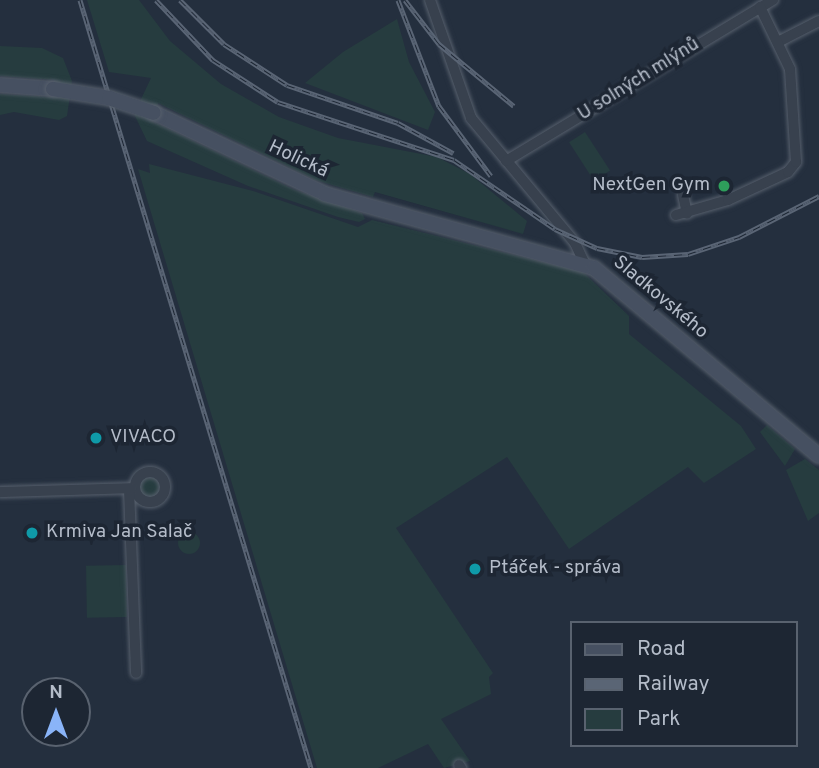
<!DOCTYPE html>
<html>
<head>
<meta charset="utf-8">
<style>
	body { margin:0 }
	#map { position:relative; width:819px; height:768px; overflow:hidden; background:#242f3e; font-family:Overpass,sans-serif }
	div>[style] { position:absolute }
	.green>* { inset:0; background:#263c3f; transform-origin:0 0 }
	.round { border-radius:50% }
	.roads { filter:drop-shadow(0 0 2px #565f6c) drop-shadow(0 0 2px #565f6c) }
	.street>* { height:10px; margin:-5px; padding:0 5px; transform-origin:5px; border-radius:5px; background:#38414e }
	.street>.ring { margin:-5px; padding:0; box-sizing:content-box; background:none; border:10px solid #38414e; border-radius:50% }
	.secondary>* { height:14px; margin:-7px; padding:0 7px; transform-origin:7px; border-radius:7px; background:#465061 }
	.rail>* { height:5px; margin-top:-2.5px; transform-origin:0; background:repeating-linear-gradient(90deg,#1d2633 0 8px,#5a6575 0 16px); box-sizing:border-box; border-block:2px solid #5a6575 }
	.bridges { filter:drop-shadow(0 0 2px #565f6c) drop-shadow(0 0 2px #565f6c) }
	.secondary-bridge>* { height:14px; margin:-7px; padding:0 7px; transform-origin:7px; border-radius:7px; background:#465061 }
	.dots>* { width:19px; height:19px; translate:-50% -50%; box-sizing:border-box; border:4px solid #1d2633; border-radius:50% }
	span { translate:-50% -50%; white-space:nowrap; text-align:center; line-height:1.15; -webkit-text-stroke:7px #1d2633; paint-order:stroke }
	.street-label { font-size:19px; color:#b4bcc9 }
	.poi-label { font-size:19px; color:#b4bcc9 }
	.right { translate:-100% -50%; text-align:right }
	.left { translate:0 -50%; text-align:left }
	.legend { position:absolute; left:570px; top:621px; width:228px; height:126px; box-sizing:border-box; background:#1d2633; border:2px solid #59626f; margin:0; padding:9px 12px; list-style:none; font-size:21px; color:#b4bcc9 }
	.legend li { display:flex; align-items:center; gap:14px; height:35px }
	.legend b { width:35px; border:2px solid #59626f }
	.north { position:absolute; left:21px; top:677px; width:70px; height:70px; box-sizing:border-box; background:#1d2633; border:2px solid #59626f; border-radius:50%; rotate:0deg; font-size:19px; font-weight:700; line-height:28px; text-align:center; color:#b4bcc9 }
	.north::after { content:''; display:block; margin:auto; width:24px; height:32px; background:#8ab4f8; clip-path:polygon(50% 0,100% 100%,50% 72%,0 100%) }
</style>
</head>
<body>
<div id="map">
	<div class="green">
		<div style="clip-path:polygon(87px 0,139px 0,170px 41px,221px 84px,279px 117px,338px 138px,437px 157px,470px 174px,527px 221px,523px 234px,375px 192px,373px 197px,315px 180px,158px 103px,154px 122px,295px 190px,362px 213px,365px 219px,359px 222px,338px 217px,248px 186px,147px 141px,134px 114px,151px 78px,109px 72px)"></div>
		<div style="clip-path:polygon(397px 19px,409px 62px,435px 112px,428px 130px,305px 83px,343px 52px)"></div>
		<div style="clip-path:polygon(0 46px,42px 48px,63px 58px,72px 81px,67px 116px,59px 120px,14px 112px,0 115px,0 94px,52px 97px,54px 80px,0 76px)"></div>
		<div style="left:585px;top:132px;width:46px;height:19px;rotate:57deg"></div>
		<div style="clip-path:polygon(149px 164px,253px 191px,358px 227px,372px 220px,583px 272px,629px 316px,629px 334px,741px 426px,756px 449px,704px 483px,688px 467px,569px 549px,507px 457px,396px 528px,493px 673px,489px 677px,491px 694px,441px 719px,470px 761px,444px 768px,428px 744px,378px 768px,317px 768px,138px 169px,150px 173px)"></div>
		<div style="clip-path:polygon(767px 425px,795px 449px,785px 466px,760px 432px)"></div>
		<div style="clip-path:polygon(805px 459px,819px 470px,819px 513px,808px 521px,786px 470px)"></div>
		<div class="round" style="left:139px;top:476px;width:22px;height:22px"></div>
		<div class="round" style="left:178px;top:532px;width:22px;height:22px"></div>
		<div style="left:126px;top:565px;width:52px;height:40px;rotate:89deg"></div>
	</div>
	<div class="roads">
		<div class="street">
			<div style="left:430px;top:0;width:125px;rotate:70.8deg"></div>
			<div style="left:471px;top:118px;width:163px;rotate:50.2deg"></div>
			<div style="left:575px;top:243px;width:23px;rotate:65deg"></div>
			<div style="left:778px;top:42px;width:46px;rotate:-27.1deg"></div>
			<div style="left:506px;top:161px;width:312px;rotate:-31.1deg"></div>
			<div style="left:683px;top:195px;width:19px;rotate:78deg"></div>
			<div style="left:676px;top:215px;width:54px;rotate:-16.1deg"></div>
			<div style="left:728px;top:200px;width:66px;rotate:-25deg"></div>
			<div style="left:788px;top:172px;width:13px;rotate:-51deg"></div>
			<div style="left:796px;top:162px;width:93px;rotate:-93.7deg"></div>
			<div style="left:790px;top:69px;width:69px;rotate:-115.8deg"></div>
			<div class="ring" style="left:135px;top:472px;width:20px;height:20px"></div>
			<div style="left:129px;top:489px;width:184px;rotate:87.8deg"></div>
			<div style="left:0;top:492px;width:132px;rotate:-1.7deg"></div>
			<div style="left:459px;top:765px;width:4px;rotate:56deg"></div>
		</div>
		<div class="secondary">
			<div style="left:0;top:85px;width:53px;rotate:4.3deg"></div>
			<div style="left:154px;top:113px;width:189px;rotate:25.3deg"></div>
			<div style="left:325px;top:194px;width:279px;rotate:15.4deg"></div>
			<div style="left:594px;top:268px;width:293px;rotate:39.9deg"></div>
		</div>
	</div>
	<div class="rail">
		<div style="left:80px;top:0;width:802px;rotate:73.26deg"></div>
		<div style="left:156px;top:0;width:83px;rotate:46.5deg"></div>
		<div style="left:213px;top:60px;width:77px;rotate:32.9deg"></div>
		<div style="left:278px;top:102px;width:185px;rotate:18.2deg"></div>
		<div style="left:454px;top:160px;width:122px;rotate:34.3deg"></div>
		<div style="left:555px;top:229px;width:46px;rotate:24.3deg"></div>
		<div style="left:597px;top:248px;width:46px;rotate:11.3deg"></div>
		<div style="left:642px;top:257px;width:46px;rotate:-3.7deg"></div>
		<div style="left:688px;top:254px;width:54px;rotate:-18.4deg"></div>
		<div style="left:739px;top:237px;width:90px;rotate:-27.1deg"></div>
		<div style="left:180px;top:0;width:62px;rotate:45deg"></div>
		<div style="left:224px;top:44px;width:75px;rotate:33.1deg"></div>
		<div style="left:287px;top:85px;width:117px;rotate:18.9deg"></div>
		<div style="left:398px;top:123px;width:63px;rotate:28.6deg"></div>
		<div style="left:398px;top:0;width:114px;rotate:68.9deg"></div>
		<div style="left:439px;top:106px;width:87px;rotate:53.4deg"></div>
		<div style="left:405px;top:0;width:56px;rotate:52.3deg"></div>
		<div style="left:439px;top:44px;width:97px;rotate:39.6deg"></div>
	</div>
	<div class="bridges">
		<div class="secondary-bridge">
			<div style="left:53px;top:89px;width:57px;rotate:9.1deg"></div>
			<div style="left:109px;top:98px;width:47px;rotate:18.4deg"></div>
		</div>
	</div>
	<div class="dots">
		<div style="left:724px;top:186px;background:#2e9e5b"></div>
		<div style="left:96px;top:438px;background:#0f9aa8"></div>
		<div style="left:32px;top:533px;background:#0f9aa8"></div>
		<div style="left:475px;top:569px;background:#0f9aa8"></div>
	</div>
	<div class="street-label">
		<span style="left:639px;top:80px;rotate:-32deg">U solných mlýnů</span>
		<span style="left:298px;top:160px;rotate:25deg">Holická</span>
		<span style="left:660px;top:298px;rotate:40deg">Sladkovského</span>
	</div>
	<div class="poi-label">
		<span class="right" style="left:710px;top:186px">NextGen Gym</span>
		<span class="left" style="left:110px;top:438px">VIVACO</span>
		<span class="left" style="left:46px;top:533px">Krmiva Jan Salač</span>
		<span class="left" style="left:489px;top:569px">Ptáček - správa</span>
	</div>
	<ul class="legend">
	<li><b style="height:9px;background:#465061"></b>Road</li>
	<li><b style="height:9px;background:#5a6575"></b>Railway</li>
	<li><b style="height:19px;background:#263c3f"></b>Park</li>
	</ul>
	<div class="north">N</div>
</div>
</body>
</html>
